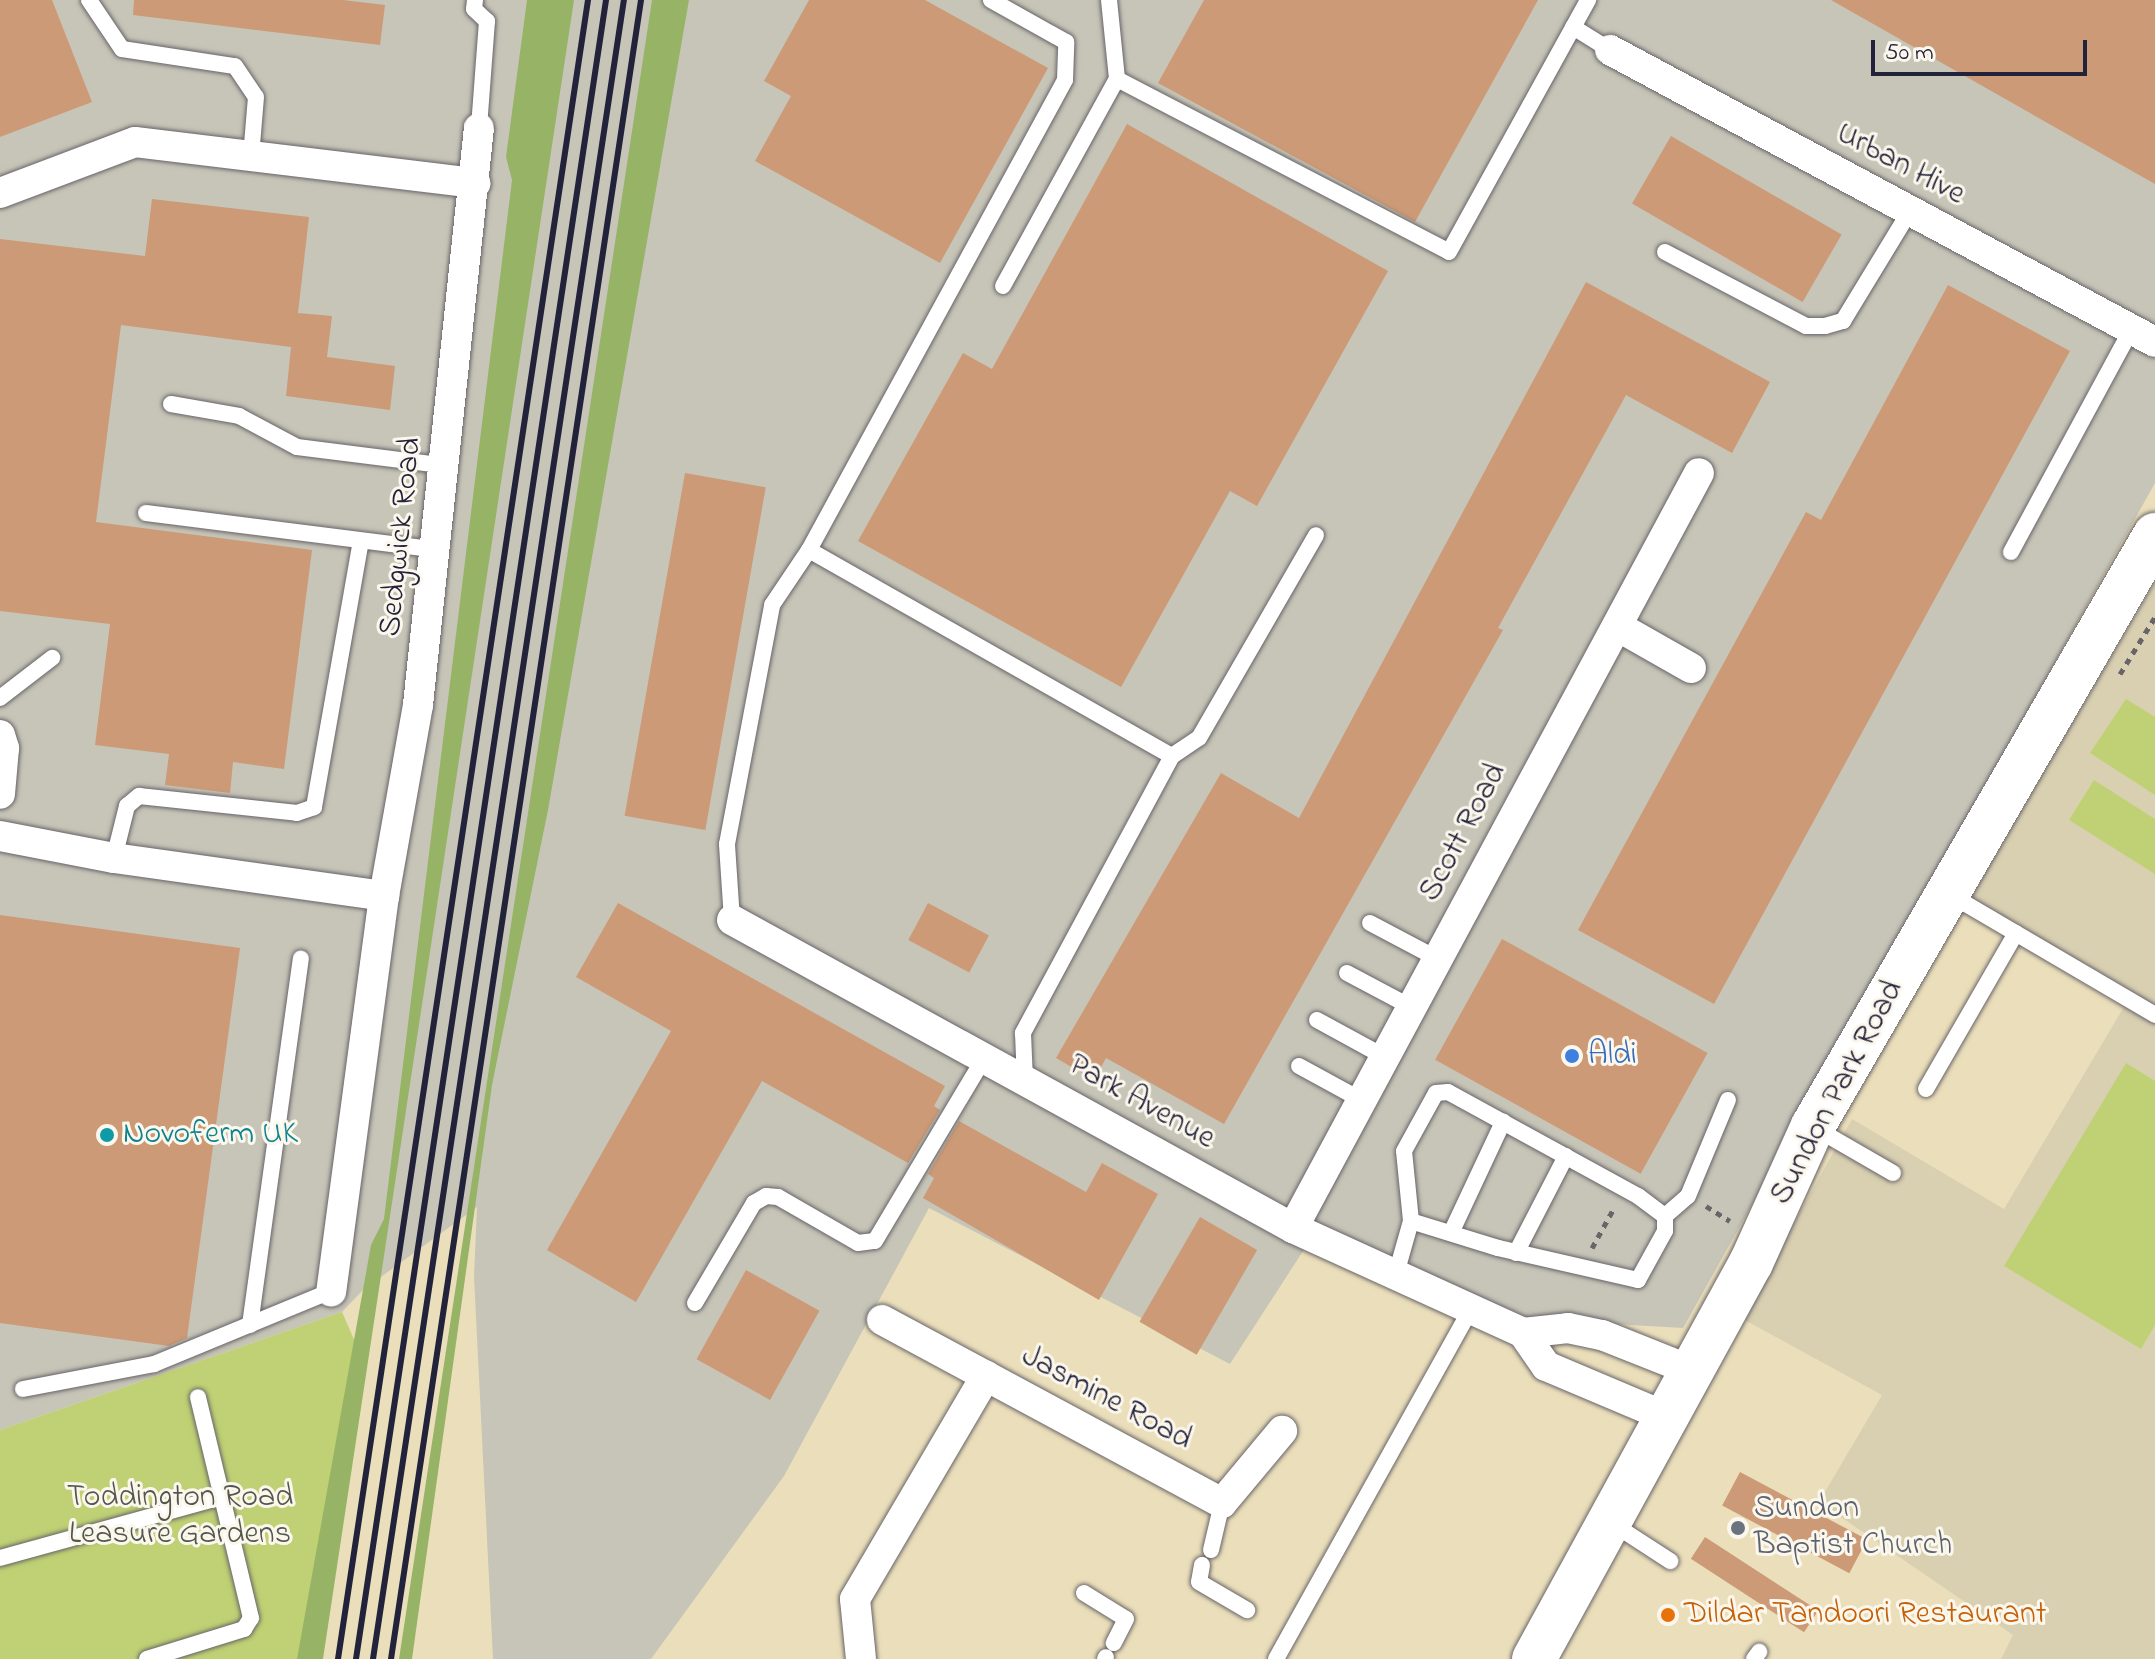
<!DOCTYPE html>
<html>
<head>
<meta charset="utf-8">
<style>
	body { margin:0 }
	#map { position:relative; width:2155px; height:1659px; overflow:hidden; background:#ebdfbb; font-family:"Indie Flower",sans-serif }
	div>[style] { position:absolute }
	.built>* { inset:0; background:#d9d0b2 }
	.industrial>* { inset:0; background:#c7c5b8 }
	.green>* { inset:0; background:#bfd174 }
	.forest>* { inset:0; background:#97b366 }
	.building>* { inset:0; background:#cc9a76; transform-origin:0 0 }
	.path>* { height:5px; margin-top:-2.5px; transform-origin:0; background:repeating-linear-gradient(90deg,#686468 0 6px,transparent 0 12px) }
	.roads { filter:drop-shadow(0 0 2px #686468) drop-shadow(0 0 2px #686468) }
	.lane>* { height:16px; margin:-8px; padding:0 8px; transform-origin:8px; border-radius:8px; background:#fff }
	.street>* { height:30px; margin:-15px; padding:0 15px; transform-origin:15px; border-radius:15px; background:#fff }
	.secondary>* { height:44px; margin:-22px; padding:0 22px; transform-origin:22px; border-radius:22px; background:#fff }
	.rail>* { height:6px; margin:-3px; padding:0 3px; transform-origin:3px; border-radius:3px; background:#22223b }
	.dots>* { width:22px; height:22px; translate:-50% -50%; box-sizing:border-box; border:4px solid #fbf7ec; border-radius:50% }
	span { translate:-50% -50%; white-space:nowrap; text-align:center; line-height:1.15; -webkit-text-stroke:6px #fbf7ec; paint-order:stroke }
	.street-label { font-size:32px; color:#22223b }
	.shop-label { font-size:32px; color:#366cbe }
	.left { translate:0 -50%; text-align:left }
	.culture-label { font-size:32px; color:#0d838f }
	.park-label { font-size:32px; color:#51574c }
	.worship-label { font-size:32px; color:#5b616d }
	.food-label { font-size:32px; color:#c56008 }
	.scale { position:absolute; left:1871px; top:40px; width:216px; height:36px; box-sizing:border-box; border:4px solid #22223b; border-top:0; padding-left:10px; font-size:24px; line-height:28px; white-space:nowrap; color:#22223b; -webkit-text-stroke:6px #fbf7ec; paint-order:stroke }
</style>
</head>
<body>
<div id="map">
	<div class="built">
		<div style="clip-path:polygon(2155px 583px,2155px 1659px,2001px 1659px,2013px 1635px,1819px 1502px,1882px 1395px,1741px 1318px,1852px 1119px,2004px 1209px,2125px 1005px,1964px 908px)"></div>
	</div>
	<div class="industrial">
		<div style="clip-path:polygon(0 0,2155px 0,2155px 483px,1683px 1328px,1527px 1319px,1316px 1231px,1230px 1364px,929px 1208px,784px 1476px,651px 1659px,493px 1659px,474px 1277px,477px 1207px,363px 1290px,342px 1312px,0 1430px)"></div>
	</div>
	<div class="green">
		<div style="clip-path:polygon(2126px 699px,2155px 717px,2155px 795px,2090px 753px)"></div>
		<div style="clip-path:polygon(2094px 780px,2155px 819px,2155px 874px,2069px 820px)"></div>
		<div style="clip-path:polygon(2126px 1063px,2155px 1081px,2155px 1325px,2141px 1349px,2004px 1266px)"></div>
		<div style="clip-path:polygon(342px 1312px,356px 1344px,299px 1659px,0 1659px,0 1430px)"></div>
	</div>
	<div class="forest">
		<div style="clip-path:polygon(527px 0,574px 0,323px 1659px,297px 1659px,371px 1245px,384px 1219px,512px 180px,506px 157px)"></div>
		<div style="clip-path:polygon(652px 0,689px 0,548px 810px,492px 1085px,412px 1659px,399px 1659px)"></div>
	</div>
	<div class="building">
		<div style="clip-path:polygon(0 0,52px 0,92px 102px,0 137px)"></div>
		<div style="clip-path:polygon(134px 0,343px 0,385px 5px,380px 45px,133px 15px)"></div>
		<div style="clip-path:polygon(809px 0,925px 0,1048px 68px,940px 263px,755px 161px,791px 96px,764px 81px)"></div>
		<div style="clip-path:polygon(1204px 0,1538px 0,1415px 222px,1158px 83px)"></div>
		<div style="clip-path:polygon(1831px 0,2155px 0,2155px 184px)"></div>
		<div style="clip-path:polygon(1127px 124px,1388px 271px,1257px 506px,1230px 491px,1121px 687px,858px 541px,963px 353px,992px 369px)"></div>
		<div style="left:1671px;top:136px;width:197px;height:78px;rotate:30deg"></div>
		<div style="clip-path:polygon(152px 199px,309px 217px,298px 313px,332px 316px,327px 357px,395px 366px,390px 410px,286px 396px,291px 347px,121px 325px,96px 522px,312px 550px,284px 769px,233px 762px,230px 793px,165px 785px,169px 754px,95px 745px,110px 624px,0 611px,0 239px,145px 256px)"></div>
		<div style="clip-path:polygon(1586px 282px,1770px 382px,1732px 453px,1626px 395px,1498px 628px,1503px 630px,1224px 1124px,1106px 1058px,1094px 1080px,1056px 1058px,1221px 773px,1299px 818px)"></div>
		<div style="clip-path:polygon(1948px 285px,2070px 351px,1714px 1004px,1578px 930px,1806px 512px,1821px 520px)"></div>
		<div style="left:685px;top:473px;width:82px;height:348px;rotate:10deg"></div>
		<div style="clip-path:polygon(618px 903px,945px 1086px,934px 1106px,940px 1110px,908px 1163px,762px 1081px,636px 1302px,547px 1250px,671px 1031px,576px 977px)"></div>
		<div style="left:928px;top:903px;width:69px;height:42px;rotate:28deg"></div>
		<div style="clip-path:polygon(0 915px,240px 948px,187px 1338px,169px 1346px,0 1323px)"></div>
		<div style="left:1502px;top:939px;width:235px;height:138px;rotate:29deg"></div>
		<div style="clip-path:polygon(959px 1121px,1086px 1192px,1102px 1163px,1158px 1194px,1099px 1300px,923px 1198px,934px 1178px,928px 1174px)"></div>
		<div style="left:1200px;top:1217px;width:66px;height:121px;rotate:30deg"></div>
		<div style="left:746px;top:1270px;width:84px;height:102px;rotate:29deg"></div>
		<div style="left:1740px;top:1472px;width:144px;height:38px;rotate:28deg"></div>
		<div style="left:1705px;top:1537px;width:135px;height:26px;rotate:33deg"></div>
	</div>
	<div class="path">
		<div style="left:2120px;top:674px;width:67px;rotate:-58.4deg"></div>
		<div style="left:1706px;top:1206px;width:28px;rotate:32deg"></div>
		<div style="left:1592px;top:1248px;width:46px;rotate:-61.2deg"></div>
	</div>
	<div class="roads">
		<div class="lane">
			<div style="left:89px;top:0;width:59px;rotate:56deg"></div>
			<div style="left:122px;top:49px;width:114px;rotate:8.6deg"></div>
			<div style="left:235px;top:66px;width:37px;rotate:56deg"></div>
			<div style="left:256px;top:97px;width:59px;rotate:94.8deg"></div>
			<div style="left:475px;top:0;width:9px;rotate:96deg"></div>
			<div style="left:474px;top:9px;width:18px;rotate:43deg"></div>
			<div style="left:487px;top:21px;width:107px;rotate:94.3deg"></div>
			<div style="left:1109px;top:0;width:79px;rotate:84.2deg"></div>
			<div style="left:1117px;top:79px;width:374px;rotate:27.5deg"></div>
			<div style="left:1449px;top:252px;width:288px;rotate:-61.1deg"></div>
			<div style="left:1573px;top:27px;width:44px;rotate:31.9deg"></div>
			<div style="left:1665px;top:252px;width:159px;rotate:27.7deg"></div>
			<div style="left:1806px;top:326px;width:19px"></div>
			<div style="left:1825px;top:326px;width:19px;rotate:-16deg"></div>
			<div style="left:1843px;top:321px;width:129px;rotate:-58.7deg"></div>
			<div style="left:1003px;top:286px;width:236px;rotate:-61.2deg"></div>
			<div style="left:171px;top:404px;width:69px;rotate:10deg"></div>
			<div style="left:239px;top:416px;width:66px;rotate:28.1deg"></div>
			<div style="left:297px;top:447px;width:151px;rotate:7.2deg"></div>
			<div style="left:146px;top:513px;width:293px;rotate:7.2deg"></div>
			<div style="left:809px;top:550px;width:535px;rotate:-61.42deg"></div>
			<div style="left:1065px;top:80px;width:38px;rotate:-88deg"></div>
			<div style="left:1066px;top:42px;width:86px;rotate:-150.8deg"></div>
			<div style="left:2011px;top:552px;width:252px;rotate:-61.6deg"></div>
			<div style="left:0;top:698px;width:66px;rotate:-37.6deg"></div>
			<div style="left:1172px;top:756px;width:32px;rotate:-34deg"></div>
			<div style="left:1199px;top:738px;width:234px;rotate:-60deg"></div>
			<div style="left:114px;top:858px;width:54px;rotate:-76deg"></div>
			<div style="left:127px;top:806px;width:16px;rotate:-40deg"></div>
			<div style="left:139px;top:796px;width:159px;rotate:6.1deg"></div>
			<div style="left:297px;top:813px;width:18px;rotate:-19deg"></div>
			<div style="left:314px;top:807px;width:270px;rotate:-80deg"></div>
			<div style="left:1949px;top:894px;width:239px;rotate:30.4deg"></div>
			<div style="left:732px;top:920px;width:76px;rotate:-93.8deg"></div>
			<div style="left:727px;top:844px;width:243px;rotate:-79.3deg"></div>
			<div style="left:772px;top:605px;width:66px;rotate:-56.1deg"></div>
			<div style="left:809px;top:550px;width:417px;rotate:29.6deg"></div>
			<div style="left:1172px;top:756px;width:315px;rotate:118.3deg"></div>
			<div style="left:1023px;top:1033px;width:48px;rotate:87.6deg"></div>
			<div style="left:1370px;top:923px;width:77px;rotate:27.9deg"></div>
			<div style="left:1347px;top:973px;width:72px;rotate:28deg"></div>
			<div style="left:1317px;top:1020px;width:77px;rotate:28.6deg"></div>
			<div style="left:1299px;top:1066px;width:71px;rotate:28.7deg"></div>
			<div style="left:1926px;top:1089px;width:180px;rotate:-60deg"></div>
			<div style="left:1815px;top:1128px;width:90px;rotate:30deg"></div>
			<div style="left:1665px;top:1216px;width:30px;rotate:-41deg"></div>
			<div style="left:1688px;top:1196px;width:104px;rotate:-67.4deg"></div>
			<div style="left:1451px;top:1233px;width:123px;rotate:-64.9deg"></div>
			<div style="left:1516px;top:1253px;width:109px;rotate:-62.7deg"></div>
			<div style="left:1396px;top:1274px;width:55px;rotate:-74.2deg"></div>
			<div style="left:1411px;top:1221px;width:70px;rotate:-95.7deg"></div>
			<div style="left:1404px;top:1151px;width:66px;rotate:-61.1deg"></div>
			<div style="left:1436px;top:1093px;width:12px;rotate:-5deg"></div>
			<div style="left:1448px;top:1092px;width:217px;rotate:28.7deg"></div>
			<div style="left:1638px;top:1196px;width:34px;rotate:37deg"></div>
			<div style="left:1665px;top:1216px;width:15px;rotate:90deg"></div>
			<div style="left:1665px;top:1231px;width:56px;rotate:118.9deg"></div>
			<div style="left:1638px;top:1280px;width:144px;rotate:-167.1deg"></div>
			<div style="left:1498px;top:1248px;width:91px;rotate:-162.8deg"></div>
			<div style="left:695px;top:1303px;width:116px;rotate:-59.5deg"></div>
			<div style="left:754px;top:1203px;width:14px;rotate:-30deg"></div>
			<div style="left:766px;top:1196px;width:12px;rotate:5deg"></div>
			<div style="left:778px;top:1197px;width:92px;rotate:29.9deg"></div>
			<div style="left:858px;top:1243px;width:17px;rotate:-7deg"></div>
			<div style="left:875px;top:1241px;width:213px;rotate:-59.2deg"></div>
			<div style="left:250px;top:1325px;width:370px;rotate:-82.1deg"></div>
			<div style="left:23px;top:1389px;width:133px;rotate:-10.8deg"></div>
			<div style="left:154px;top:1364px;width:191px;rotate:-22.4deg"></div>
			<div style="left:1610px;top:1522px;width:72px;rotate:33deg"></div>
			<div style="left:1211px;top:1550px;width:48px;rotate:-76.8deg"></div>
			<div style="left:0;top:1558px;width:230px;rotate:-15.4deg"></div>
			<div style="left:1202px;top:1565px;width:17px;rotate:100deg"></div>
			<div style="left:1199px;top:1582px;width:56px;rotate:30.3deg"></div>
			<div style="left:1084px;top:1593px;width:49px;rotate:31.8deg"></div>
			<div style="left:1126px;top:1619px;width:27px;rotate:117deg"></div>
			<div style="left:147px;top:1659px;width:102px;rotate:-17.2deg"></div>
			<div style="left:244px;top:1629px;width:13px;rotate:-58deg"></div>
			<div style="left:251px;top:1618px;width:227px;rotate:-103.5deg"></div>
			<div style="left:1105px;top:1659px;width:2px;rotate:-63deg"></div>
			<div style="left:1276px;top:1659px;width:403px;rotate:-60.9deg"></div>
			<div style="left:1754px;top:1659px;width:9px;rotate:-54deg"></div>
		</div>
		<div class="street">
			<div style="left:1610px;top:50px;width:618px;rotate:28.18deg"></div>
			<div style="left:0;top:193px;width:144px;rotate:-20.7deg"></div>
			<div style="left:135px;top:142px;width:343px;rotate:6.9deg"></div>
			<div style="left:1617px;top:626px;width:85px;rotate:29.6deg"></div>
			<div style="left:0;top:735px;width:14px;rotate:73deg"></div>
			<div style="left:4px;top:748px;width:46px;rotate:95deg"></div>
			<div style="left:0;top:836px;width:116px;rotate:10.9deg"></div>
			<div style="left:114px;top:858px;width:273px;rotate:8deg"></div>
			<div style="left:384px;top:896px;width:399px;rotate:97.6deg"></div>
			<div style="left:384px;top:896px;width:194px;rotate:-79.9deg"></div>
			<div style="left:418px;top:705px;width:580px;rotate:-83.97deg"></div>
			<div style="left:732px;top:920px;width:640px;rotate:28.77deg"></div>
			<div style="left:1293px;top:1228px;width:253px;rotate:24.5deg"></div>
			<div style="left:1523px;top:1333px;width:40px;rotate:55.1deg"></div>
			<div style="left:1546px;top:1366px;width:131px;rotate:22.9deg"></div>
			<div style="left:1293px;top:1228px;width:857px;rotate:-61.73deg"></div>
			<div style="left:882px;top:1320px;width:118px;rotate:28.3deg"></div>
			<div style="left:1523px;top:1333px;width:45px;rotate:-6.3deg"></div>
			<div style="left:1568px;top:1328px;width:35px;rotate:12deg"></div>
			<div style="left:1602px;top:1335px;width:95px;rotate:21.7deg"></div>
			<div style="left:861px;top:1659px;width:60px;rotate:-95.7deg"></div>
			<div style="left:855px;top:1599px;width:259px;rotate:-59.6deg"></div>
			<div style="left:986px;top:1376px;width:268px;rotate:28.3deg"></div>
			<div style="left:1222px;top:1503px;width:94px;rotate:-50.2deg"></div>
		</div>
		<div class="secondary">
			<div style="left:1534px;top:1659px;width:452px;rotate:-61.3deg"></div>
			<div style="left:1751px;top:1263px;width:150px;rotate:-65.7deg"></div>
			<div style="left:1813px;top:1126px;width:683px;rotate:-59.94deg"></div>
		</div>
	</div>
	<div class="rail">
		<div style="left:338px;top:1659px;width:1678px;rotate:-81.43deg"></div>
		<div style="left:356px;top:1659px;width:1678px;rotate:-81.43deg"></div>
		<div style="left:373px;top:1659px;width:1678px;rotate:-81.4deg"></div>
		<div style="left:391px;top:1659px;width:1678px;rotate:-81.43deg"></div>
	</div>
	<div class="dots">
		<div style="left:1572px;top:1056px;background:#3f7fe0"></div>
		<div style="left:107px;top:1135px;background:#0f9aa8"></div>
		<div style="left:1738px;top:1528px;background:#6b7280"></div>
		<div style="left:1668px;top:1615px;background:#e8710a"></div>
	</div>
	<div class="street-label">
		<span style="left:1900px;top:165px;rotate:28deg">Urban Hive</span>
		<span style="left:402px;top:537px;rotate:-84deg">Sedgwick Road</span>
		<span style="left:1464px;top:833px;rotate:-62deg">Scott Road</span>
		<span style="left:1838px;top:1093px;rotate:-62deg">Sundon Park Road</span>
		<span style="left:1141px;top:1103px;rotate:29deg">Park Avenue</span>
		<span style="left:1106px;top:1399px;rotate:28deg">Jasmine Road</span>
	</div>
	<div class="shop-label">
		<span class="left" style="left:1588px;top:1056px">Aldi</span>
	</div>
	<div class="culture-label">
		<span class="left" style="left:123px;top:1135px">Novoferm UK</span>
	</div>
	<div class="park-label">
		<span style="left:180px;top:1517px">Toddington Road<br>Leasure Gardens</span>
	</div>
	<div class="worship-label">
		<span class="left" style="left:1754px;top:1528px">Sundon<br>Baptist Church</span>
	</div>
	<div class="food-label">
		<span class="left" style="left:1684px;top:1615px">Dildar Tandoori Restaurant</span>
	</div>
	<div class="scale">50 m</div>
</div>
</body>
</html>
